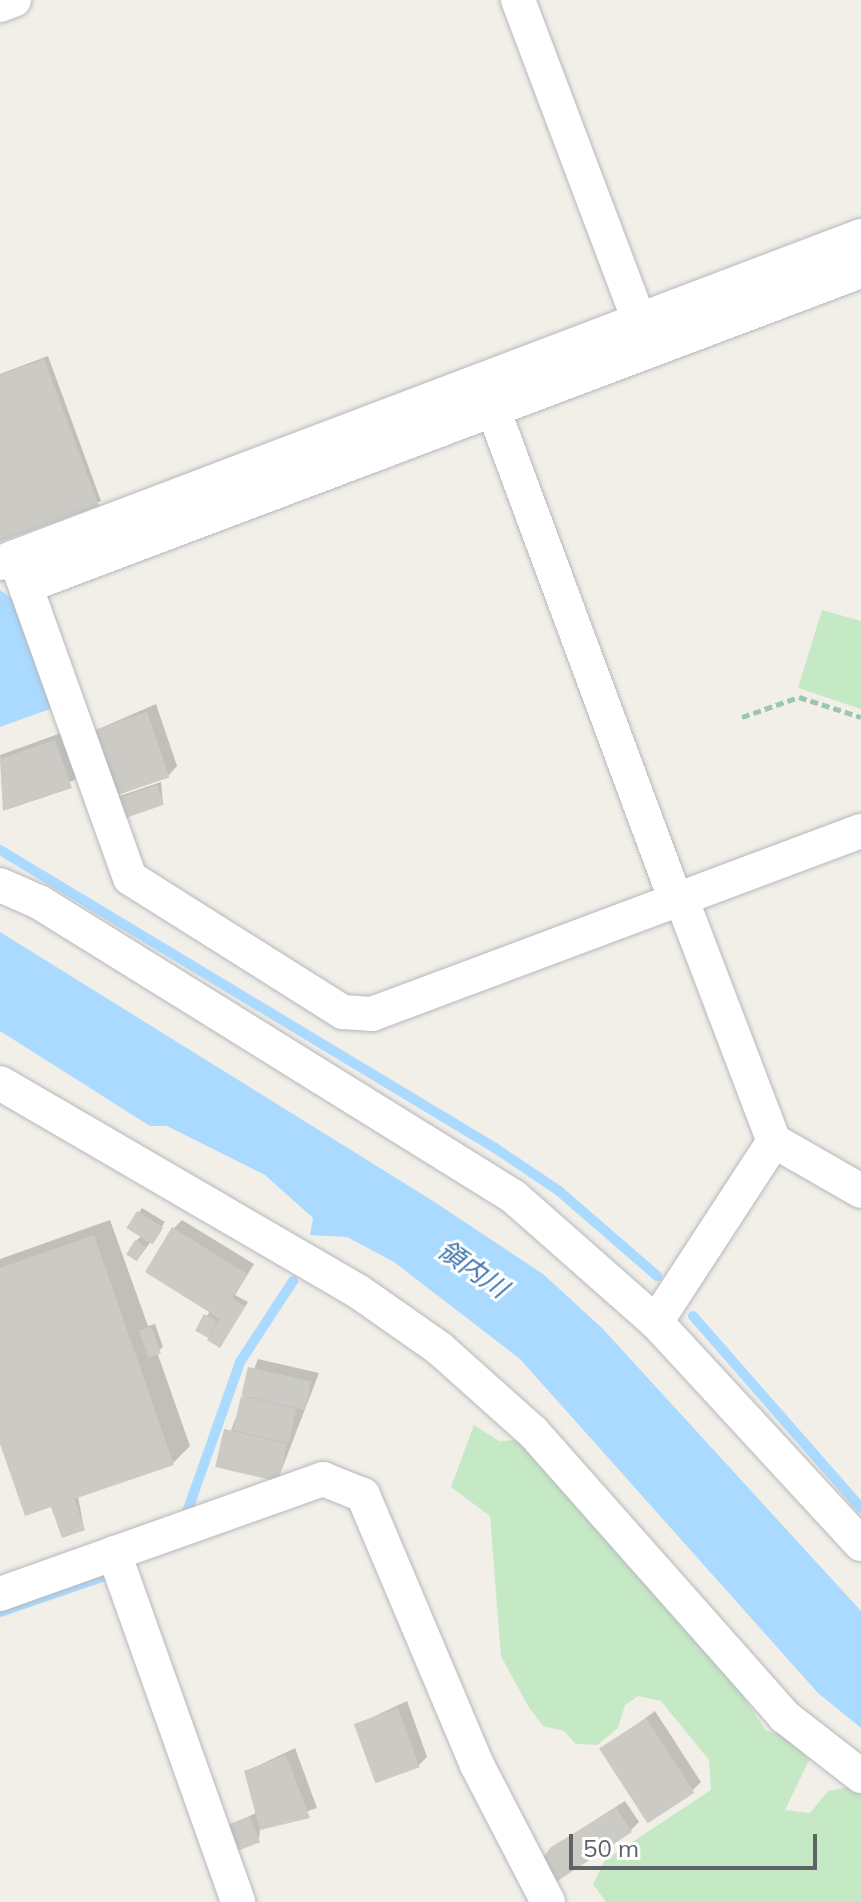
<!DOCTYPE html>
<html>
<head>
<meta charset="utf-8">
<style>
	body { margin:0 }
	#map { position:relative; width:861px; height:1902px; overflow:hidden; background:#f1efe8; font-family:Mulish,"Noto Sans JP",sans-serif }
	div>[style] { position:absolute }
	.green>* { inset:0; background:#c5e8c5 }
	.water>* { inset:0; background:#aadaff }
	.shadow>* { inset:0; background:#0003 }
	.stream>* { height:10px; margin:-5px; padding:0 5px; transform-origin:5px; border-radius:5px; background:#aadaff }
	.building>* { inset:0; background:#cccac5; transform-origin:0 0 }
	.path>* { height:5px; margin-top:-2.5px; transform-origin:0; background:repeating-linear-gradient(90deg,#9cc7a9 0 8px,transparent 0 12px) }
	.roads { filter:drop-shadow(0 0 2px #b5b8bc) drop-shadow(0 0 2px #b5b8bc) }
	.minor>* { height:34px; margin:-17px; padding:0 17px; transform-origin:17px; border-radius:17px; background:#fff }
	span { translate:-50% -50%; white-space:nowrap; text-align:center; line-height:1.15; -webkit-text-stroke:6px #fff; paint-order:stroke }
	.water-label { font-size:26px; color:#4174aa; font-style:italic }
	.scale { position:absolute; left:569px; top:1834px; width:248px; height:36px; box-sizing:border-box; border:4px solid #5f6368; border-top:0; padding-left:10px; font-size:24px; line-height:28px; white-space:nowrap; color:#5f6368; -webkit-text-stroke:6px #fff; paint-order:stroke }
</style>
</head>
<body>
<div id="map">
	<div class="green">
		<div style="clip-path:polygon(822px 610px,861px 621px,861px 709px,798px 688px)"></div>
		<div style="clip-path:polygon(474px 1425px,499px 1441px,518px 1440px,732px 1679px,766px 1731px,786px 1736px,809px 1760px,785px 1810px,810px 1813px,828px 1791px,861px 1785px,861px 1902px,606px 1902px,593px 1884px,605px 1860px,711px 1790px,709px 1760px,661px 1701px,638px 1696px,625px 1705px,618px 1728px,597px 1745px,576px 1744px,564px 1731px,543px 1726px,528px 1706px,501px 1656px,490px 1516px,451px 1487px)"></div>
	</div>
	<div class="water">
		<div style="clip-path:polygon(0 590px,15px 601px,53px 708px,0 727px)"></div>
		<div style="clip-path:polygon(0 932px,433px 1201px,543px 1274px,602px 1328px,861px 1611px,861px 1728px,818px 1693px,520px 1359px,394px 1262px,347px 1237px,310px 1235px,313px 1218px,265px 1175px,167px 1126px,150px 1126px,0 1031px)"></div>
	</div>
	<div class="shadow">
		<div style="clip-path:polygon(48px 356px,101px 501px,0 540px,0 374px)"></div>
		<div style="clip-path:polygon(156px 704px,177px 766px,169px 775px,87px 734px)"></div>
		<div style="clip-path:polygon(64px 732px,79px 778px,5px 809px,0 755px)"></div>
		<div style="clip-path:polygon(161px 782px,163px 804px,114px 798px)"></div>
		<div style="clip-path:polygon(142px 1208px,165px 1222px,141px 1255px,136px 1241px,142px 1235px,129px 1227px)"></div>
		<div style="clip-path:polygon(110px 1220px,148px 1326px,155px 1324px,163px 1347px,157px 1352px,190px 1446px,173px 1463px,78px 1496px,84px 1529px,54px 1509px,0 1438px,0 1259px)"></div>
		<div style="clip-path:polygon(182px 1220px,254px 1264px,235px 1295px,248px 1302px,220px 1345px,197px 1330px,211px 1310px,174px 1228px)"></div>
		<div style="clip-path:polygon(258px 1359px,319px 1373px,278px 1479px,218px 1465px)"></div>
		<div style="clip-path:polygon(407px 1701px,427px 1757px,418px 1766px,356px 1725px)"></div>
		<div style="clip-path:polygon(655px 1711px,701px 1782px,692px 1791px,602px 1750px)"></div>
		<div style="clip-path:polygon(295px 1748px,317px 1808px,260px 1828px,259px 1840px,226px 1827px,256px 1813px,247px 1771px)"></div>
		<div style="clip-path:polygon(625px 1801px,639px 1822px,631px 1830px,553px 1847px)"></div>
	</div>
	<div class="stream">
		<div style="left:0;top:850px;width:578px;rotate:31.05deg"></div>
		<div style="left:495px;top:1148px;width:77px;rotate:33.9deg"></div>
		<div style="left:559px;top:1191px;width:130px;rotate:40.9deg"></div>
		<div style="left:693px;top:1316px;width:255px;rotate:48.8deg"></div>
		<div style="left:187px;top:1512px;width:159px;rotate:-70.5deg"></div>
		<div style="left:240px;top:1362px;width:97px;rotate:-56.8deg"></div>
		<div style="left:0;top:1612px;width:114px;rotate:-18.9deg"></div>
		<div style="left:108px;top:1575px;width:8px;rotate:67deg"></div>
	</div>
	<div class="building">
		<div style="clip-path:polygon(44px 359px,99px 506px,0 542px,0 375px)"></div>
		<div style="left:147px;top:712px;width:69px;height:66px;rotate:71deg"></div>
		<div style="clip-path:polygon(55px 740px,72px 788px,3px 811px,0 759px)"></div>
		<div style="left:157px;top:785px;width:21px;height:52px;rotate:71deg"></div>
		<div style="left:137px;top:1211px;width:31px;height:20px;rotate:32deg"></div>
		<div style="clip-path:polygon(172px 1227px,247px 1274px,232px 1298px,245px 1307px,220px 1348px,207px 1340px,220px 1319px,145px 1272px)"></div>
		<div style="clip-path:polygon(94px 1235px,174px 1465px,74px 1499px,85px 1530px,62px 1538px,51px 1507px,25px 1516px,0 1444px,0 1268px)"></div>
		<div style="left:135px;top:1240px;width:13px;height:17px;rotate:32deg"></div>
		<div style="left:204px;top:1314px;width:15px;height:19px;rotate:28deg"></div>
		<div style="left:151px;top:1326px;width:29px;height:13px;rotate:70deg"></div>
		<div style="left:248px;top:1367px;width:65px;height:29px;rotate:13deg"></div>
		<div style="left:241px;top:1396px;width:57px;height:35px;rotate:13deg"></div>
		<div style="left:224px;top:1429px;width:65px;height:39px;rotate:13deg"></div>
		<div style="left:398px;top:1708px;width:63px;height:47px;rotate:70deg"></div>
		<div style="left:646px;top:1718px;width:89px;height:56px;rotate:57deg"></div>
		<div style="clip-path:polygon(286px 1755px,310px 1818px,260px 1830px,244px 1771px)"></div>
		<div style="clip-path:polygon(616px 1808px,632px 1832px,556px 1882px,541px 1860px,551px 1847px)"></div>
		<div style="left:250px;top:1816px;width:28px;height:29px;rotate:69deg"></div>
	</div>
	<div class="path">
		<div style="left:742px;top:717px;width:60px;rotate:-19.3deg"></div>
		<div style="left:799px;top:697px;width:65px;rotate:17.9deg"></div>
	</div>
	<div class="roads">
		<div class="minor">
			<div style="left:518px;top:0;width:340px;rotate:69.3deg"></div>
			<div style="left:0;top:5px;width:15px;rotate:-20deg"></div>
			<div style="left:486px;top:390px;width:545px;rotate:69.6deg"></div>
			<div style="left:15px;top:557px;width:905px;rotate:-20.78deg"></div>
			<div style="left:0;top:563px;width:16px;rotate:-22deg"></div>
			<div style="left:15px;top:557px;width:341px;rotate:70.3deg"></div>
			<div style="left:130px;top:878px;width:252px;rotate:32.2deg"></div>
			<div style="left:343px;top:1012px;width:29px;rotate:4deg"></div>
			<div style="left:372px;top:1014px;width:522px;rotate:-20.52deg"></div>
			<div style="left:26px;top:586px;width:892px;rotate:-20.67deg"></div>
			<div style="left:0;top:885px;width:43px;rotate:23.6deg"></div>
			<div style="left:39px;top:902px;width:559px;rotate:31.84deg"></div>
			<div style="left:514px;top:1197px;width:189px;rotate:41.4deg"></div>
			<div style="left:656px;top:1322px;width:302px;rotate:47.3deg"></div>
			<div style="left:681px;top:898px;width:260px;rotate:69.1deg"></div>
			<div style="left:774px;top:1141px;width:100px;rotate:29.9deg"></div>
			<div style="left:0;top:1083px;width:415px;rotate:30.2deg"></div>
			<div style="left:359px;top:1292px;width:98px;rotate:35deg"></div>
			<div style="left:439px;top:1348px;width:126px;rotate:41.8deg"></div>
			<div style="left:533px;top:1432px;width:379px;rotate:48.5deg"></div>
			<div style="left:784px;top:1716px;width:98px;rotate:37.9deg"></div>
			<div style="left:656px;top:1322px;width:216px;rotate:-56.9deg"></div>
			<div style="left:114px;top:1553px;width:370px;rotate:70.4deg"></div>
			<div style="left:0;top:1594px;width:343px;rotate:-19.6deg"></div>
			<div style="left:323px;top:1479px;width:43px;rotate:21.8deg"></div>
			<div style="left:363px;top:1495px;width:293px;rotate:67.1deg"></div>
			<div style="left:477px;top:1765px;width:154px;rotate:62.6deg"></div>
		</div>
	</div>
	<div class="water-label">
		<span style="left:473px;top:1269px;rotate:35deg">領内川</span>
	</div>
	<div class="scale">50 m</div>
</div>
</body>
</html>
